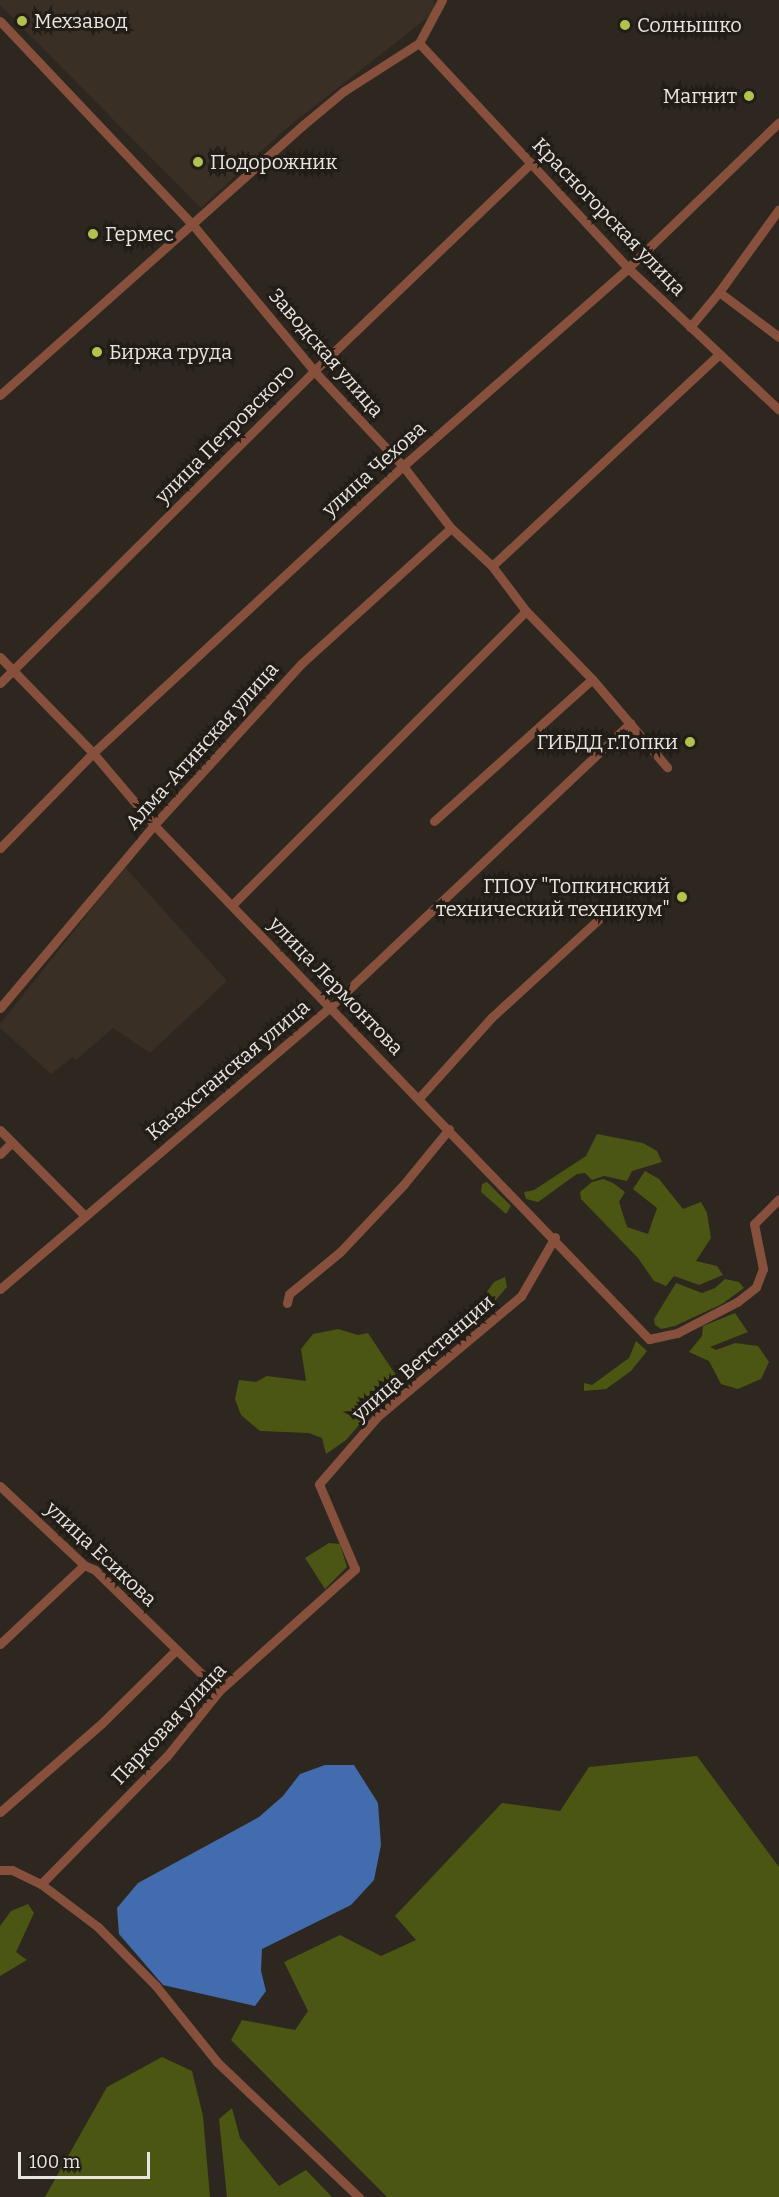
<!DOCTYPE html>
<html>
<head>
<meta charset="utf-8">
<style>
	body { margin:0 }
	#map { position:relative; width:779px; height:2197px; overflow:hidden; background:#2d2720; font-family:Bitter,serif }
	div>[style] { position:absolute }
	.built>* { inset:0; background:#392f24 }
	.green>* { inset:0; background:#4a5612 }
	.water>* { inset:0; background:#426cae }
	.minor>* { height:9px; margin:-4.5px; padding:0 4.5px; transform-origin:4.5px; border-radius:4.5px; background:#86503d }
	.dots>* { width:16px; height:16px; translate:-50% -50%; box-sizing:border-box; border:3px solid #231d17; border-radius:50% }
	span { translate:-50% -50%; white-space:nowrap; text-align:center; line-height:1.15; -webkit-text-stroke:6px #231d17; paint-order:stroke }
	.poi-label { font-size:20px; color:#e8e4df }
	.left { translate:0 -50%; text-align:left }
	.right { translate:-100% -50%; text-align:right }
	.street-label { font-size:20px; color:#e8e4df }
	.scale { position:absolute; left:18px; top:2152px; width:132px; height:27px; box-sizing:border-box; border:3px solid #e8e4df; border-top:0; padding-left:8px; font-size:18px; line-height:21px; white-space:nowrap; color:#e8e4df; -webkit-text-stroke:4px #231d17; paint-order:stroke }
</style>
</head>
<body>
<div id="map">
	<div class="built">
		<div style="clip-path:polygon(0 0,434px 0,434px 5px,431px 15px,283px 131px,201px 208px,0 5px)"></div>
		<div style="clip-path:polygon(125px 867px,227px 981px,150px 1053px,113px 1028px,76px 1060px,73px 1057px,51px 1074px,0 1028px,0 1024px)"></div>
	</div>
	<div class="green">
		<div style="clip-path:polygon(597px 1134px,643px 1143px,657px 1151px,662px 1162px,632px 1171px,627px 1181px,604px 1176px,592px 1180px,585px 1173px,577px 1174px,538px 1202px,526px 1199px,524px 1192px,534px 1190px,586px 1156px)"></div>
		<div style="clip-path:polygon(645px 1171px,659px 1179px,683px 1209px,701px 1202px,707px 1213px,711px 1238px,696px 1261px,717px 1266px,723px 1275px,699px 1285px,674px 1276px,666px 1286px,654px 1281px,638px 1258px,581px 1199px,580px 1192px,592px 1182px,603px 1179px,613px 1183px,625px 1192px,619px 1202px,627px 1227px,648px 1234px,657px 1208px,633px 1189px)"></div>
		<div style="clip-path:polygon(487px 1182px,511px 1206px,506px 1214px,481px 1192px,482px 1184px)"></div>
		<div style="clip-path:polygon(505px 1277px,507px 1287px,494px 1302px,488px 1302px,486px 1293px,494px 1282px)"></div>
		<div style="clip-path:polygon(725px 1279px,739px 1282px,744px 1288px,722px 1304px,675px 1326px,661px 1329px,655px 1325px,654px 1319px,676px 1283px,702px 1293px,715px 1288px)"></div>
		<div style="clip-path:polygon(735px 1313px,748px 1332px,710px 1347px,716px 1350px,735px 1343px,758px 1346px,769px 1362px,761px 1379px,738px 1389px,721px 1384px,709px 1361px,689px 1352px,702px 1336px,703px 1326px)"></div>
		<div style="clip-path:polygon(338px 1329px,358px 1335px,368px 1333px,403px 1386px,367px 1416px,346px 1440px,326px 1454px,322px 1438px,309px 1433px,260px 1431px,241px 1415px,235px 1399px,239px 1380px,256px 1382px,267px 1376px,306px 1381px,301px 1349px,313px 1334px)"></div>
		<div style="clip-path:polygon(636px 1341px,647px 1351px,631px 1371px,606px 1389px,584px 1391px,584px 1383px,592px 1385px,629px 1358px)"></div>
		<div style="clip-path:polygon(329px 1543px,340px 1544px,347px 1567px,325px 1589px,305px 1558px)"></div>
		<div style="clip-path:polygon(697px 1756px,779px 1867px,779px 2197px,387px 2197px,231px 2040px,242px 2020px,295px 2030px,308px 2011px,284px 1962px,340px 1935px,381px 1956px,416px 1940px,395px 1916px,502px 1803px,560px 1811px,589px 1767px)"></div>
		<div style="clip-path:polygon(28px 1904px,34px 1913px,16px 1952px,27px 1960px,0 1976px,0 1926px,11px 1911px)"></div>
		<div style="clip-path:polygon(162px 2057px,192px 2071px,203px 2116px,210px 2197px,45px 2197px,107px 2087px)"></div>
		<div style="clip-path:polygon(232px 2108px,240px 2138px,279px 2186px,306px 2170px,332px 2197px,227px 2197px,219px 2119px)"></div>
	</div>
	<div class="water">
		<div style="clip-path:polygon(325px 1765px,354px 1765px,378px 1803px,381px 1845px,374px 1880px,351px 1905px,262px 1949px,261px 1971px,266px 1991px,255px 2006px,163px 1985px,119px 1934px,117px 1908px,138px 1883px,259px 1817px,283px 1796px,300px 1774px)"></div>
	</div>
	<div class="minor">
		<div style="left:0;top:21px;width:281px;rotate:46.6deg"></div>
		<div style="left:193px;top:225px;width:190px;rotate:50.3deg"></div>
		<div style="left:314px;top:371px;width:130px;rotate:46.9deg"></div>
		<div style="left:403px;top:466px;width:78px;rotate:52.3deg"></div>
		<div style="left:451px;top:528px;width:56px;rotate:42.8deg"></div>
		<div style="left:492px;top:566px;width:56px;rotate:52.9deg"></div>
		<div style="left:526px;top:611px;width:95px;rotate:45.9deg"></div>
		<div style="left:592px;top:679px;width:116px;rotate:49.6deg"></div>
		<div style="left:419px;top:43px;width:307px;rotate:47.1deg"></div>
		<div style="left:628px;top:268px;width:207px;rotate:43.2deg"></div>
		<div style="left:719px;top:292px;width:102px;rotate:-54.1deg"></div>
		<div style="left:690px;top:327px;width:45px;rotate:-50.4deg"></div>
		<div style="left:719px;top:292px;width:75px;rotate:36.9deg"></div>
		<div style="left:0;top:395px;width:406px;rotate:-41.7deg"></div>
		<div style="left:303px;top:125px;width:53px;rotate:-39.7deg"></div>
		<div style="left:344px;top:91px;width:89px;rotate:-32.6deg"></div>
		<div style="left:419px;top:43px;width:49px;rotate:-61.9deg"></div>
		<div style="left:492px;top:566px;width:311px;rotate:-43deg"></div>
		<div style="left:0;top:657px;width:134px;rotate:45.9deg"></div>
		<div style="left:93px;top:753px;width:94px;rotate:49.7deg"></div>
		<div style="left:154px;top:825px;width:714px;rotate:46.08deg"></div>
		<div style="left:649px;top:1339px;width:29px;rotate:-12deg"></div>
		<div style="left:677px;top:1333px;width:68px;rotate:-27.3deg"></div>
		<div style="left:737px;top:1302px;width:24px;rotate:-38deg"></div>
		<div style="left:756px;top:1287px;width:19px;rotate:-69deg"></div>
		<div style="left:763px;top:1269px;width:46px;rotate:-101.3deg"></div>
		<div style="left:754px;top:1224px;width:35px;rotate:-45deg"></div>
		<div style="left:0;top:683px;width:443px;rotate:-44.8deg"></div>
		<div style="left:314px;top:371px;width:301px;rotate:-43.8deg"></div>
		<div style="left:434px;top:821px;width:212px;rotate:-41.9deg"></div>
		<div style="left:0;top:848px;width:133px;rotate:-45.6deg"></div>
		<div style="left:93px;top:753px;width:422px;rotate:-42.8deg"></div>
		<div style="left:403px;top:466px;width:300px;rotate:-41.3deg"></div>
		<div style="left:628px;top:268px;width:210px;rotate:-44deg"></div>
		<div style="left:233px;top:904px;width:414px;rotate:-45deg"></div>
		<div style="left:0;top:1008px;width:239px;rotate:-49.9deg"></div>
		<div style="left:154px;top:825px;width:219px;rotate:-47.6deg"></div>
		<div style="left:302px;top:663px;width:201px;rotate:-42.2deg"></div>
		<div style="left:419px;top:1098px;width:109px;rotate:-48deg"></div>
		<div style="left:492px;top:1017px;width:144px;rotate:-42.5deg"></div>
		<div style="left:0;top:1130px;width:120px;rotate:45.3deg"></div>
		<div style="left:0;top:1154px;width:17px;rotate:-45deg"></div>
		<div style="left:0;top:1289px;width:435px;rotate:-40.5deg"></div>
		<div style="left:331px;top:1006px;width:412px;rotate:-43.4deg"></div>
		<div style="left:287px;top:1303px;width:9px;rotate:-77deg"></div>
		<div style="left:289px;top:1294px;width:66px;rotate:-39.5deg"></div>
		<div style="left:340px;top:1252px;width:93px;rotate:-46.7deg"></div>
		<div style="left:404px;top:1184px;width:71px;rotate:-50.7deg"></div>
		<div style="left:0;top:1486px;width:115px;rotate:43.2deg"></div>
		<div style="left:84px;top:1565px;width:12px;rotate:24deg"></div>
		<div style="left:95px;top:1570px;width:173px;rotate:44.3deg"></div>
		<div style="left:0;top:1644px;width:115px;rotate:-43.2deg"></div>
		<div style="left:0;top:1812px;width:135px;rotate:-41.1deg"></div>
		<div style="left:102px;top:1723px;width:104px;rotate:-44.6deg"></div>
		<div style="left:0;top:1870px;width:12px"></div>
		<div style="left:12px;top:1870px;width:32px;rotate:26deg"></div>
		<div style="left:41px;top:1884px;width:71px;rotate:37deg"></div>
		<div style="left:98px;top:1927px;width:83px;rotate:45.5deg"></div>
		<div style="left:156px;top:1986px;width:97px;rotate:51.2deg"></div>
		<div style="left:217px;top:2062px;width:196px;rotate:43.6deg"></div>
		<div style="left:41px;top:1884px;width:180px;rotate:-45.5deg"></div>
		<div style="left:167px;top:1756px;width:83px;rotate:-51.3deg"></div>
		<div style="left:219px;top:1691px;width:183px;rotate:-41.9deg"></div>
		<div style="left:355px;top:1569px;width:92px;rotate:-113deg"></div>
		<div style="left:319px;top:1484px;width:90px;rotate:-49.1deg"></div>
		<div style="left:378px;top:1416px;width:187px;rotate:-40deg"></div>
		<div style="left:521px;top:1296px;width:68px;rotate:-60deg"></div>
	</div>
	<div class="dots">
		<div style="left:22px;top:21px;background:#b2c34c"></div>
		<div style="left:625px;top:25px;background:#b2c34c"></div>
		<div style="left:749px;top:96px;background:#b2c34c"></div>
		<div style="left:198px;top:162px;background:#b2c34c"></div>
		<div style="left:93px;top:234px;background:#b2c34c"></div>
		<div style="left:97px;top:352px;background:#b2c34c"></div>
		<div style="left:690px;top:742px;background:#b2c34c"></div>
		<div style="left:682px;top:897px;background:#b2c34c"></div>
	</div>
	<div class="poi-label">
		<span class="left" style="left:34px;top:21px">Мехзавод</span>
		<span class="left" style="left:637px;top:25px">Солнышко</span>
		<span class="right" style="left:737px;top:96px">Магнит</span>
		<span class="left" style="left:210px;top:162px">Подорожник</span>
		<span class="left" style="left:105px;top:234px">Гермес</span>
		<span class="left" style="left:109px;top:352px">Биржа труда</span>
		<span class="right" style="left:678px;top:742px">ГИБДД г.Топки</span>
		<span class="right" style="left:670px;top:898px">ГПОУ "Топкинский<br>технический техникум"</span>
	</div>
	<div class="street-label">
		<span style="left:609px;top:217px;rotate:46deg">Красногорская улица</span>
		<span style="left:326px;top:353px;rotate:49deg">Заводская улица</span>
		<span style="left:225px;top:434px;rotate:-45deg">улица Петровского</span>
		<span style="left:374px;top:469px;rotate:-42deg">улица Чехова</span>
		<span style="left:202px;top:746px;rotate:-48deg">Алма-Атинская улица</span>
		<span style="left:336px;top:986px;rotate:46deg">улица Лермонтова</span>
		<span style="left:228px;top:1070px;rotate:-40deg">Казахстанская улица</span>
		<span style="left:423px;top:1358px;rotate:-41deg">улица Ветстанции</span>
		<span style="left:101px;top:1554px;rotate:43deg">улица Есикова</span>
		<span style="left:169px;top:1724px;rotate:-47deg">Парковая улица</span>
	</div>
	<div class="scale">100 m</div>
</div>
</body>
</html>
